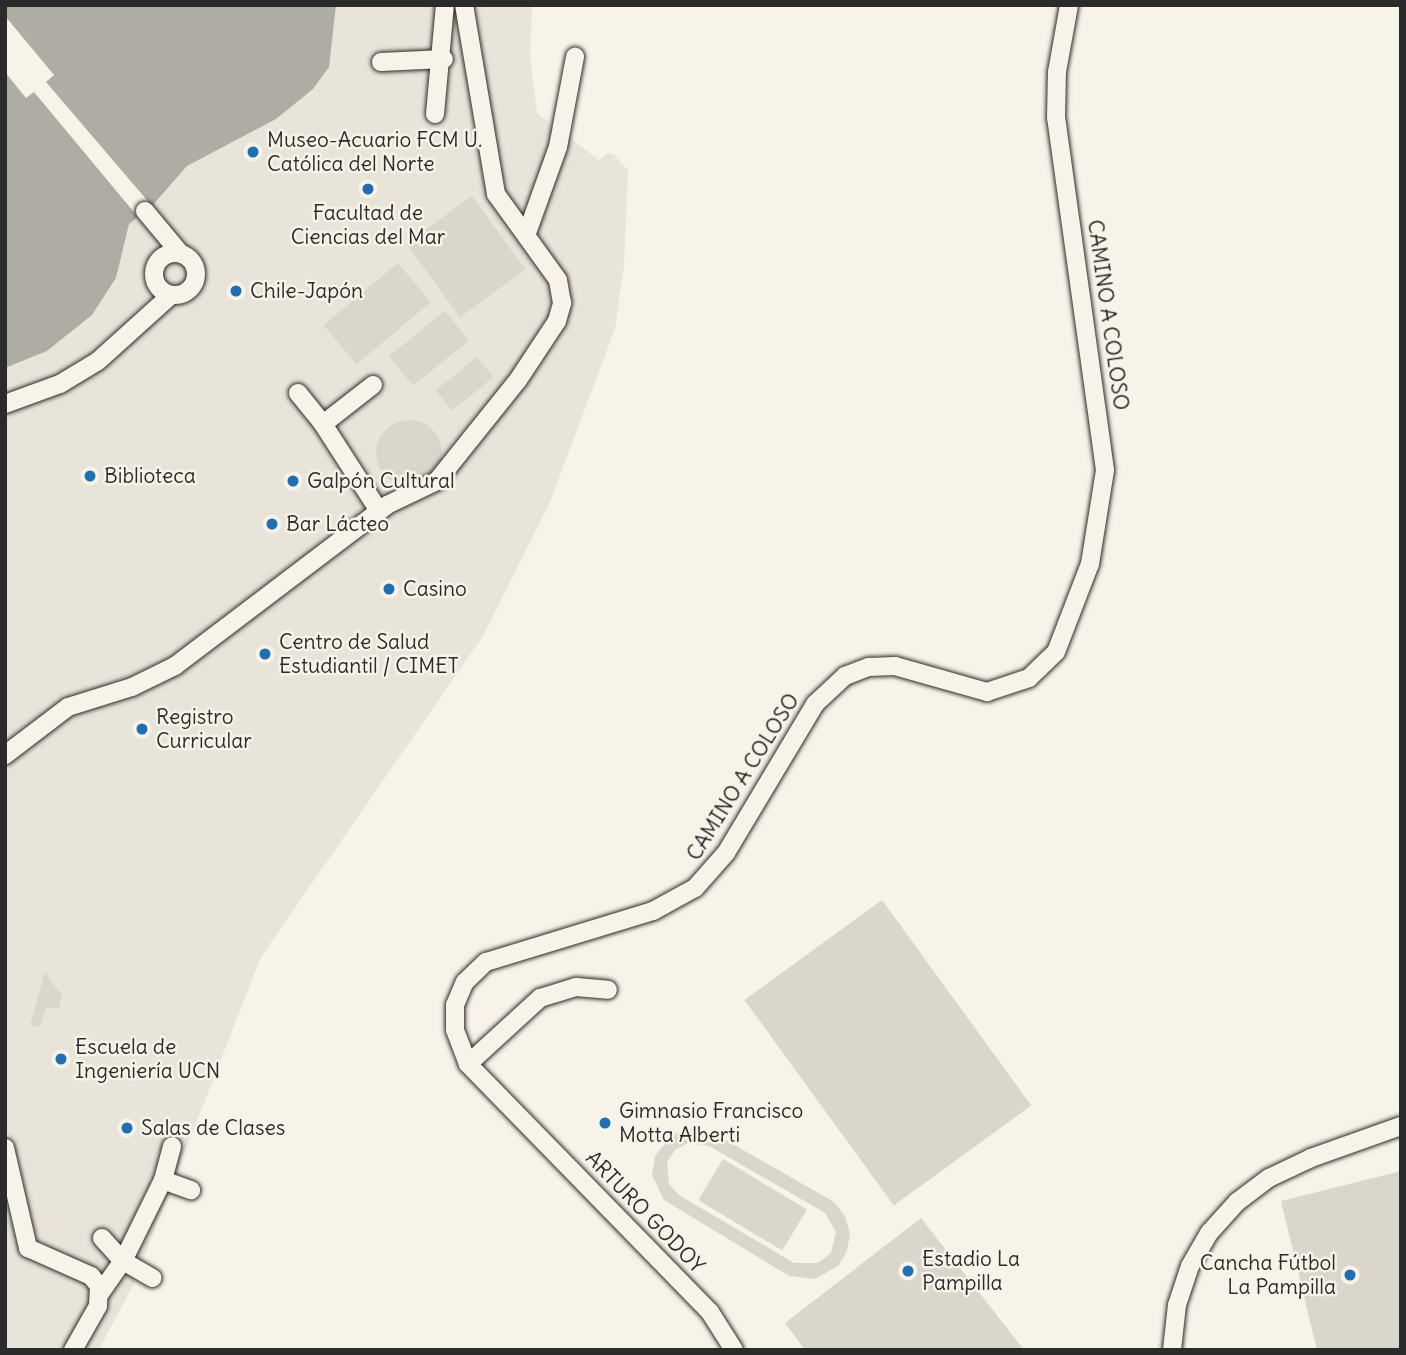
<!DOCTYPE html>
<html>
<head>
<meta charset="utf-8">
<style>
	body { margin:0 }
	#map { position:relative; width:1406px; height:1355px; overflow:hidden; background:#f7f3e8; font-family:Delius,sans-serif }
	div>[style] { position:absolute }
	.built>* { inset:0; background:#e8e4da }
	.green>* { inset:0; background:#dad6cc; transform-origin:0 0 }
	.round { border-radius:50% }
	.water>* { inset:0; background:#afaca4 }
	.pier>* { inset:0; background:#f7f3e8 }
	.roads { filter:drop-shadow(0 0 2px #2b2b2b) drop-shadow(0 0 2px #2b2b2b) }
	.minor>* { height:18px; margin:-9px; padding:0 9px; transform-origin:9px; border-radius:9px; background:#f7f3e8 }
	.minor>.ring { margin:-9px; padding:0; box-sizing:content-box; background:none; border:18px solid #f7f3e8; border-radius:50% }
	.dots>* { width:19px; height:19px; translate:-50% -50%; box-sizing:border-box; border:4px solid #f7f3e8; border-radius:50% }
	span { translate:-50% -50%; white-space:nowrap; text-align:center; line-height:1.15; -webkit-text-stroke:5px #f7f3e8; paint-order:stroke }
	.poi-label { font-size:21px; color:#2b2b2b }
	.left { translate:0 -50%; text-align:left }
	.right { translate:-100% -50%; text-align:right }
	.street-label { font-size:21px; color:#2b2b2b }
	.frame { position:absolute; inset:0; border:7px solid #2b2b2b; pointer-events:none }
</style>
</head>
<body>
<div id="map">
	<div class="built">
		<div style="clip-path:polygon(336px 5px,532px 5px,530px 56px,537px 113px,599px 160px,607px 153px,614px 155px,628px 170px,624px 266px,615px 329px,550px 502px,483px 636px,261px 957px,133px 1285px,99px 1350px,5px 1350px,5px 368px,47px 351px,92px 315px,116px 278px,129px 224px,152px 206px,187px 166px,238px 136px)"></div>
	</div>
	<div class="green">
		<div style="left:472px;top:196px;width:91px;height:81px;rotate:54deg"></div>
		<div style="left:398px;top:263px;width:51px;height:97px;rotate:50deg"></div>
		<div style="left:445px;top:311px;width:38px;height:72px;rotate:51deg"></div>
		<div style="left:477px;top:357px;width:26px;height:53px;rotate:51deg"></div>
		<div class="round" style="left:376px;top:420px;width:66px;height:66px"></div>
		<div style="left:882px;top:900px;width:254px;height:170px;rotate:54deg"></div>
		<div style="clip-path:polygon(45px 972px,62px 996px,59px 1009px,46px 1007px,40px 1027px,30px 1025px)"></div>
		<div style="clip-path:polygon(evenodd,689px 1129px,715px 1134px,834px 1202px,845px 1216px,850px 1234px,847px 1251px,838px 1266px,815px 1279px,789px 1276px,664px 1200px,652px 1175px,655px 1156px,672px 1135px,689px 1129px,688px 1143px,709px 1146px,825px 1213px,836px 1232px,831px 1253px,818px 1263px,794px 1263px,679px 1195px,669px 1184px,667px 1162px,675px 1150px,688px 1143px)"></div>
		<div style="left:723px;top:1159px;width:98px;height:48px;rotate:31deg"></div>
		<div style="clip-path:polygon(1401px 1171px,1401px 1350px,1317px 1350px,1281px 1201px)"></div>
		<div style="clip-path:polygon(921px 1218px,1024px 1350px,805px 1350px,785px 1323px)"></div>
	</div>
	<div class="water">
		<div style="clip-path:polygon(5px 5px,336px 5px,329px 67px,313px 89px,276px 119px,187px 166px,152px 206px,129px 224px,116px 278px,92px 315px,47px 351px,5px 368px)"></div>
	</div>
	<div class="pier">
		<div style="clip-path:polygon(5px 16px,54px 75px,46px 82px,152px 206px,138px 217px,34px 92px,26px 98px,5px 72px)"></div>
	</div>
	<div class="roads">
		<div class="minor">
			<div style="left:381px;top:62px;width:63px;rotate:-2.7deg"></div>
			<div style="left:435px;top:114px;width:109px;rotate:-84.8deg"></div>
			<div style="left:145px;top:211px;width:55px;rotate:50.2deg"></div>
			<div style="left:527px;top:233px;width:91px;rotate:-70.2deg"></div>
			<div style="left:558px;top:147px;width:92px;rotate:-79.3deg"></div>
			<div class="ring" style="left:154px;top:253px;width:24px;height:24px"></div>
			<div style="left:373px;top:385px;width:63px;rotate:142deg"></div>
			<div style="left:323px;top:424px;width:103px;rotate:57.2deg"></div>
			<div style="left:298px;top:393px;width:40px;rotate:51deg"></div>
			<div style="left:5px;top:404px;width:59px;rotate:-20deg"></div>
			<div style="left:60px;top:384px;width:44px;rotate:-31.2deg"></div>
			<div style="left:98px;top:361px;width:97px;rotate:-42.1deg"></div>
			<div style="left:5px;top:755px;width:79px;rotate:-37.3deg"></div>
			<div style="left:68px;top:707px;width:67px;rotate:-17.4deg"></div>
			<div style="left:132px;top:687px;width:48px;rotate:-26deg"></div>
			<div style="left:175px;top:666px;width:266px;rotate:-37.2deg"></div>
			<div style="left:387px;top:505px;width:55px;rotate:-25.6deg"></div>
			<div style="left:437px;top:481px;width:129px;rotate:-51.3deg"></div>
			<div style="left:518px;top:380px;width:71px;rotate:-56.5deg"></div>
			<div style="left:557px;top:321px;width:19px;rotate:-74deg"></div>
			<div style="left:562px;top:303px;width:23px;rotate:-100deg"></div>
			<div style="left:558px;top:280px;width:106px;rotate:-125.8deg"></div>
			<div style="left:496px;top:194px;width:192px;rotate:-99.6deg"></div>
			<div style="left:468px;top:1064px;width:98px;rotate:-42.5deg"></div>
			<div style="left:540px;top:998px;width:38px;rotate:-17deg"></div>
			<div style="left:576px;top:987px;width:32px;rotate:5deg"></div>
			<div style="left:5px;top:1148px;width:103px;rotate:77deg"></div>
			<div style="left:28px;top:1248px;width:69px;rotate:24deg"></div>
			<div style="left:91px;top:1276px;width:13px;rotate:51deg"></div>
			<div style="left:99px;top:1286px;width:20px;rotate:93deg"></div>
			<div style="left:98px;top:1306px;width:51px;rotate:119.6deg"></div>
			<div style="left:163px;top:1180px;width:30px;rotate:20deg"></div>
			<div style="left:102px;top:1238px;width:31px;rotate:48deg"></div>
			<div style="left:123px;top:1261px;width:34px;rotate:30deg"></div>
			<div style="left:101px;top:1292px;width:38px;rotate:-55deg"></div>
			<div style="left:123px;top:1261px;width:90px;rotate:-63.7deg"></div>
			<div style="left:163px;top:1180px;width:35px;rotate:-75deg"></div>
			<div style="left:734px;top:1350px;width:45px;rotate:-122.3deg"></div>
			<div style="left:710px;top:1312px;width:347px;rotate:-134.3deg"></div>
			<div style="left:468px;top:1064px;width:36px;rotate:-111deg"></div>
			<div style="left:455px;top:1030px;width:25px;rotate:-90deg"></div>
			<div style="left:455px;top:1005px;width:25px;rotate:-67deg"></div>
			<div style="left:465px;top:982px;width:29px;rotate:-44deg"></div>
			<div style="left:486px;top:962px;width:175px;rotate:-17deg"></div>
			<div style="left:653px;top:911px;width:48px;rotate:-28.7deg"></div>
			<div style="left:695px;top:888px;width:47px;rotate:-48.5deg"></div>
			<div style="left:726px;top:853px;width:174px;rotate:-59.1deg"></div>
			<div style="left:815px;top:704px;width:41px;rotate:-43deg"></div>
			<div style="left:845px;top:676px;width:26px;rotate:-21deg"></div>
			<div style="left:869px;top:667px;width:26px;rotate:-2deg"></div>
			<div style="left:895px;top:666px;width:96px;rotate:15.8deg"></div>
			<div style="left:987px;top:692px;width:44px;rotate:-18.4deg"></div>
			<div style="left:1029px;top:678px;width:37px;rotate:-44deg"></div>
			<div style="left:1056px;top:652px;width:94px;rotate:-68.9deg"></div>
			<div style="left:1090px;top:564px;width:95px;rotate:-80.9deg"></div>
			<div style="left:1105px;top:470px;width:355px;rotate:-97.9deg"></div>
			<div style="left:1056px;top:118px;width:46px;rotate:-88.8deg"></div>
			<div style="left:1057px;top:72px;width:68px;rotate:-79.8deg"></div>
			<div style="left:1172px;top:1350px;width:45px;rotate:-83.7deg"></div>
			<div style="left:1177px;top:1305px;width:41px;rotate:-71.6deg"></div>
			<div style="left:1190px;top:1266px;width:39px;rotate:-60deg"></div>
			<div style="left:1210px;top:1232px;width:40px;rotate:-48deg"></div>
			<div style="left:1237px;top:1202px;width:40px;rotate:-37deg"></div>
			<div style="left:1269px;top:1178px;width:47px;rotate:-25.5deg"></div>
			<div style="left:1311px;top:1158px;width:96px;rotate:-19.6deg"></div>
		</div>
	</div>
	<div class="dots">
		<div style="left:253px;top:152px;background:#1f6fb2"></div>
		<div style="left:368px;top:189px;background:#1f6fb2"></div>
		<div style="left:236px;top:291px;background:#1f6fb2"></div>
		<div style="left:90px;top:476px;background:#1f6fb2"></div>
		<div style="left:293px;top:481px;background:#1f6fb2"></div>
		<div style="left:272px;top:524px;background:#1f6fb2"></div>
		<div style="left:389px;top:589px;background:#1f6fb2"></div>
		<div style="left:265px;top:654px;background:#1f6fb2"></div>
		<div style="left:142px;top:729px;background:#1f6fb2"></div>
		<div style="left:61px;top:1059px;background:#1f6fb2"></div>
		<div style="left:605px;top:1123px;background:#1f6fb2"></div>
		<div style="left:127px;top:1128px;background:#1f6fb2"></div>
		<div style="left:908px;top:1271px;background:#1f6fb2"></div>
		<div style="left:1350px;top:1275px;background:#1f6fb2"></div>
	</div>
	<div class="poi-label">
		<span class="left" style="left:267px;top:152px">Museo-Acuario FCM U.<br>Católica del Norte</span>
		<span style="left:368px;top:225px">Facultad de<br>Ciencias del Mar</span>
		<span class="left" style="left:250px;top:291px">Chile-Japón</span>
		<span class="left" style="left:104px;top:476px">Biblioteca</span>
		<span class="left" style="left:307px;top:481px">Galpón Cultural</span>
		<span class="left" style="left:286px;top:524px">Bar Lácteo</span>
		<span class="left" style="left:403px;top:589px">Casino</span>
		<span class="left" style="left:279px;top:654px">Centro de Salud<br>Estudiantil / CIMET</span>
		<span class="left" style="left:156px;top:729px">Registro<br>Curricular</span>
		<span class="left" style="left:75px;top:1059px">Escuela de<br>Ingeniería UCN</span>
		<span class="left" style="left:619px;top:1123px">Gimnasio Francisco<br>Motta Alberti</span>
		<span class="left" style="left:141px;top:1128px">Salas de Clases</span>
		<span class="left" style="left:922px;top:1271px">Estadio La<br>Pampilla</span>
		<span class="right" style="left:1336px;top:1275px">Cancha Fútbol<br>La Pampilla</span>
	</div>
	<div class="street-label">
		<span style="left:1108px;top:315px;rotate:82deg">CAMINO A COLOSO</span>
		<span style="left:743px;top:777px;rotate:-58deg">CAMINO A COLOSO</span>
		<span style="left:645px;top:1212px;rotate:46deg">ARTURO GODOY</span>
	</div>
	<div class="frame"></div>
</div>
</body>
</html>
